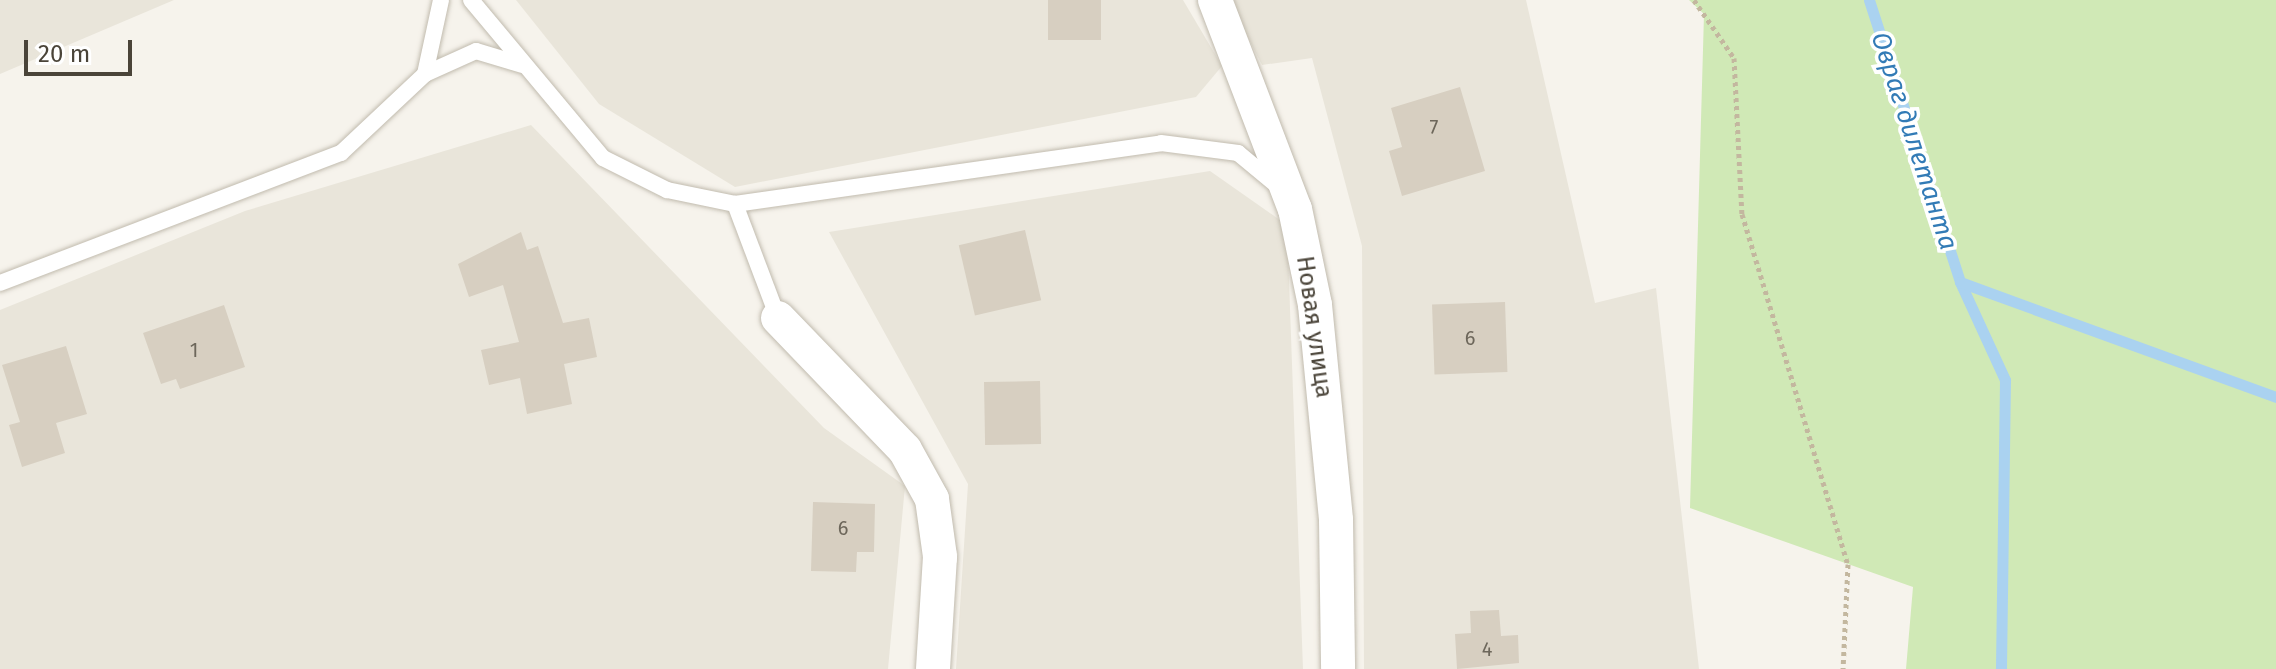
<!DOCTYPE html>
<html>
<head>
<meta charset="utf-8">
<style>
	body { margin:0 }
	#map { position:relative; width:2276px; height:669px; overflow:hidden; background:#f6f3ec; font-family:"Fira Sans",sans-serif }
	div>[style] { position:absolute }
	.residential>* { inset:0; background:#e9e5da }
	.green>* { inset:0; background:#d0e9b6 }
	.stream>* { height:11px; margin:-5.5px; padding:0 5.5px; transform-origin:5.5px; border-radius:5.5px; background:#aad2f0 }
	.building>* { inset:0; background:#d7cfc1; transform-origin:0 0 }
	.path>* { height:5px; margin-top:-2.5px; transform-origin:0; background:repeating-linear-gradient(90deg,#c3b79f 0 4px,transparent 0 8px) }
	.roads { filter:drop-shadow(0 0 2px #c1bbae) drop-shadow(0 0 2px #c1bbae) }
	.service>* { height:16px; margin:-8px; padding:0 8px; transform-origin:8px; border-radius:8px; background:#fff }
	.minor>* { height:34px; margin:-17px; padding:0 17px; transform-origin:17px; border-radius:17px; background:#fff }
	span { translate:-50% -50%; white-space:nowrap; text-align:center; line-height:1.15; -webkit-text-stroke:7px #fff; paint-order:stroke }
	.number-label { font-size:20px; color:#6d675b }
	.number-label span { -webkit-text-stroke-width:0 }
	.street-label { font-size:24px; color:#4a4439 }
	.water-label { font-size:26px; color:#327bb6; font-style:italic }
	.scale { position:absolute; left:24px; top:40px; width:108px; height:36px; box-sizing:border-box; border:4px solid #4a4439; border-top:0; padding-left:10px; font-size:24px; line-height:28px; white-space:nowrap; color:#4a4439; -webkit-text-stroke:6px #fff; paint-order:stroke }
</style>
</head>
<body>
<div id="map">
	<div class="residential">
		<div style="clip-path:polygon(0 0,174px 0,0 74px)"></div>
		<div style="clip-path:polygon(516px 0,1183px 0,1222px 66px,1196px 97px,735px 187px,599px 104px)"></div>
		<div style="clip-path:polygon(1229px 0,1526px 0,1595px 303px,1656px 288px,1699px 669px,1364px 669px,1362px 246px,1312px 58px,1262px 65px)"></div>
		<div style="clip-path:polygon(531px 125px,824px 428px,905px 486px,888px 669px,0 669px,0 310px,245px 211px)"></div>
		<div style="clip-path:polygon(1210px 171px,1287px 225px,1303px 669px,956px 669px,968px 484px,829px 232px)"></div>
	</div>
	<div class="green">
		<div style="clip-path:polygon(1689px 0,2276px 0,2276px 669px,1906px 669px,1913px 587px,1690px 508px,1704px 14px)"></div>
	</div>
	<div class="stream">
		<div style="left:1869px;top:0;width:296px;rotate:72.1deg"></div>
		<div style="left:1960px;top:282px;width:108px;rotate:65.3deg"></div>
		<div style="left:2005px;top:380px;width:289px;rotate:90.8deg"></div>
		<div style="left:1960px;top:282px;width:336px;rotate:20deg"></div>
	</div>
	<div class="building">
		<div style="left:1048px;top:0;width:53px;height:40px"></div>
		<div style="clip-path:polygon(1460px 87px,1485px 171px,1402px 196px,1389px 151px,1402px 147px,1391px 108px)"></div>
		<div style="left:1025px;top:230px;width:72px;height:68px;rotate:77deg"></div>
		<div style="clip-path:polygon(521px 232px,527px 250px,538px 246px,563px 323px,589px 318px,597px 357px,564px 364px,572px 404px,527px 414px,520px 378px,489px 385px,481px 350px,519px 342px,503px 285px,469px 297px,458px 264px)"></div>
		<div style="left:1505px;top:302px;width:70px;height:73px;rotate:88deg"></div>
		<div style="clip-path:polygon(224px 305px,245px 367px,180px 389px,176px 379px,161px 384px,143px 333px)"></div>
		<div style="clip-path:polygon(66px 346px,87px 414px,56px 423px,65px 453px,22px 467px,9px 425px,20px 422px,2px 365px)"></div>
		<div style="left:1040px;top:381px;width:63px;height:56px;rotate:89deg"></div>
		<div style="clip-path:polygon(813px 502px,875px 504px,874px 552px,857px 552px,856px 572px,811px 571px)"></div>
		<div style="clip-path:polygon(1499px 610px,1501px 636px,1518px 635px,1519px 663px,1457px 669px,1455px 634px,1471px 633px,1470px 611px)"></div>
	</div>
	<div class="path">
		<div style="left:1694px;top:0;width:70px;rotate:55.4deg"></div>
		<div style="left:1734px;top:58px;width:156px;rotate:87.1deg"></div>
		<div style="left:1742px;top:214px;width:366px;rotate:73.2deg"></div>
		<div style="left:1848px;top:564px;width:105px;rotate:92.7deg"></div>
	</div>
	<div class="roads">
		<div class="service">
			<div style="left:471px;top:0;width:206px;rotate:50.1deg"></div>
			<div style="left:603px;top:158px;width:72px;rotate:26.6deg"></div>
			<div style="left:667px;top:190px;width:69px;rotate:11.6deg"></div>
			<div style="left:735px;top:204px;width:430px;rotate:-8.1deg"></div>
			<div style="left:1161px;top:143px;width:78px;rotate:7.4deg"></div>
			<div style="left:1238px;top:153px;width:55px;rotate:39.8deg"></div>
			<div style="left:425px;top:74px;width:56px;rotate:-24.3deg"></div>
			<div style="left:476px;top:51px;width:48px;rotate:16.9deg"></div>
			<div style="left:735px;top:204px;width:122px;rotate:69.3deg"></div>
			<div style="left:0;top:283px;width:365px;rotate:-20.9deg"></div>
			<div style="left:341px;top:153px;width:115px;rotate:-43.2deg"></div>
			<div style="left:425px;top:74px;width:76px;rotate:-77.8deg"></div>
		</div>
		<div class="minor">
			<div style="left:1215px;top:0;width:224px;rotate:69.1deg"></div>
			<div style="left:1295px;top:209px;width:98px;rotate:78.2deg"></div>
			<div style="left:1315px;top:305px;width:216px;rotate:84.4deg"></div>
			<div style="left:1336px;top:520px;width:149px;rotate:89.2deg"></div>
			<div style="left:778px;top:318px;width:183px;rotate:46.1deg"></div>
			<div style="left:905px;top:450px;width:56px;rotate:61.1deg"></div>
			<div style="left:932px;top:499px;width:59px;rotate:82.1deg"></div>
			<div style="left:940px;top:557px;width:112px;rotate:93.6deg"></div>
		</div>
	</div>
	<div class="number-label">
		<span style="left:1434px;top:127px">7</span>
		<span style="left:1470px;top:338px">6</span>
		<span style="left:194px;top:350px">1</span>
		<span style="left:843px;top:528px">6</span>
		<span style="left:1487px;top:649px">4</span>
	</div>
	<div class="street-label">
		<span style="left:1314px;top:327px;rotate:82deg">Новая улица</span>
	</div>
	<div class="water-label">
		<span style="left:1914px;top:141px;rotate:72deg">Овраг дилетанта</span>
	</div>
	<div class="scale">20 m</div>
</div>
</body>
</html>
